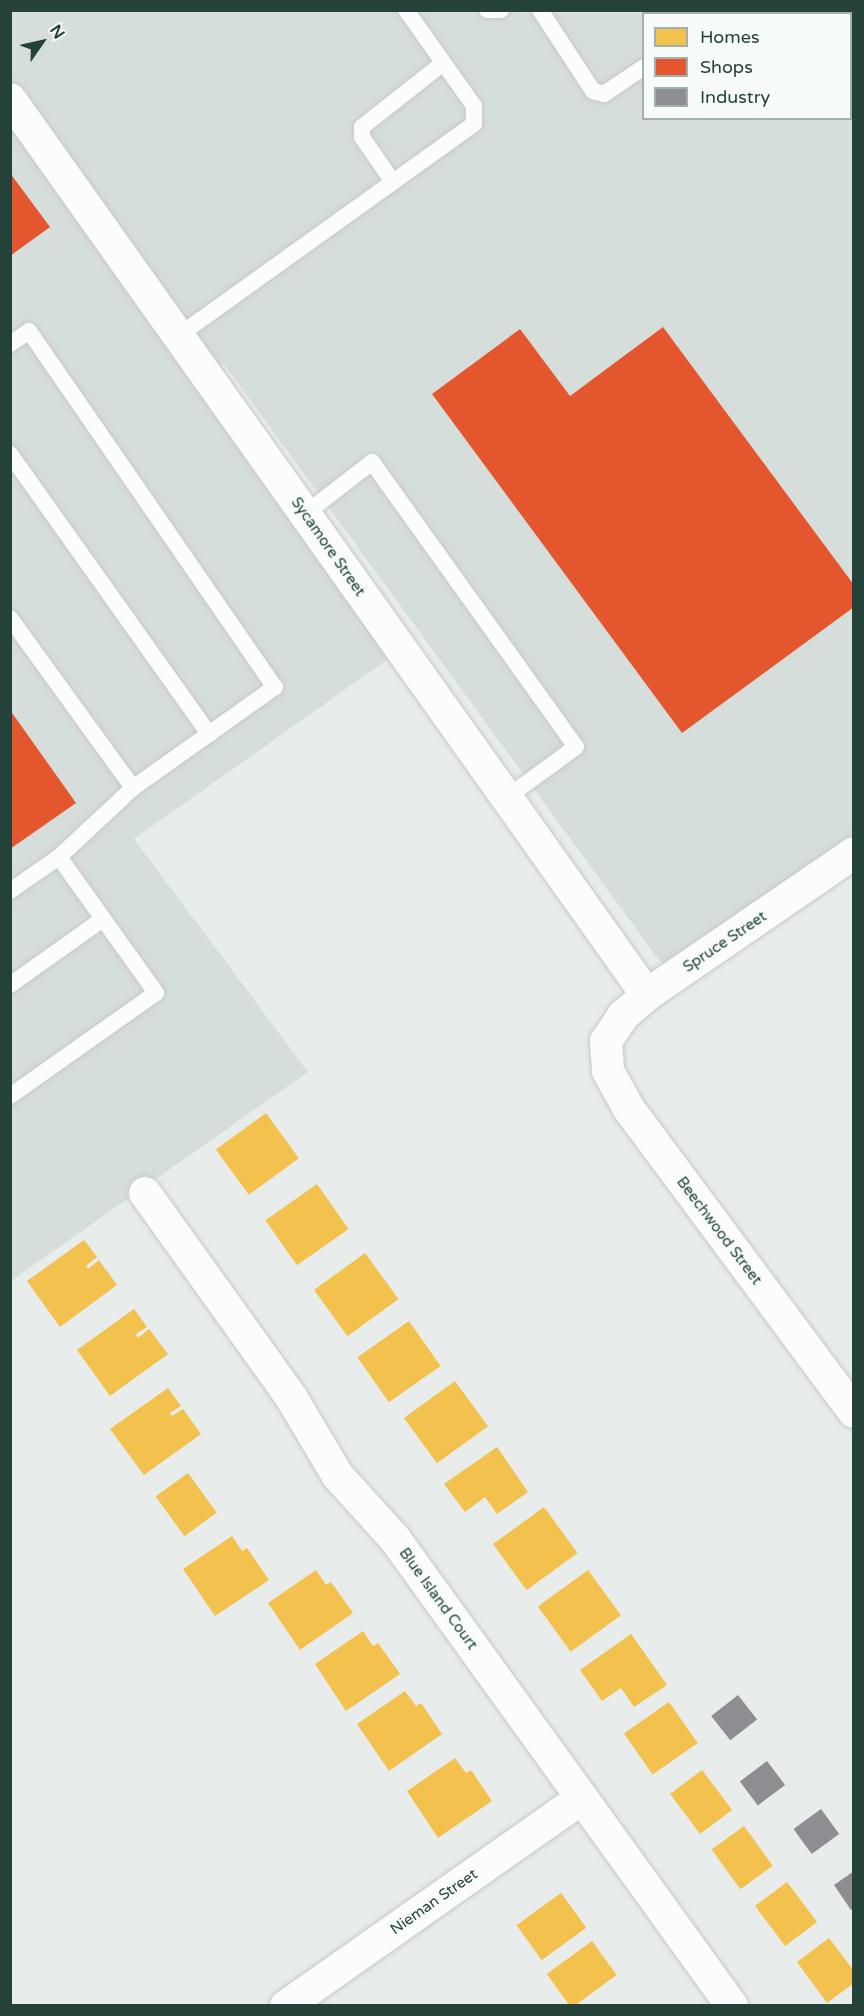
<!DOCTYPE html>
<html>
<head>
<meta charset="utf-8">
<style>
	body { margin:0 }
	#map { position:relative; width:864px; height:2016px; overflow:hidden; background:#e8edeb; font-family:"Varela Round",sans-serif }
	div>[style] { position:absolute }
	.built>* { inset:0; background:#d6dedb }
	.homes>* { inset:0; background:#f2c14e; transform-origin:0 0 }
	.shops>* { inset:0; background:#e4572e }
	.industry>* { inset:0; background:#8d8d92; transform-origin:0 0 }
	.roads { filter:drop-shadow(0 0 2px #c5cac8) drop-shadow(0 0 2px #c5cac8) }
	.service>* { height:16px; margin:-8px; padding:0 8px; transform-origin:8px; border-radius:8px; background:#fcfcfc }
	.minor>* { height:32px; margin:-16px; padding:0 16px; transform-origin:16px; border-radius:16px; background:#fcfcfc }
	span { translate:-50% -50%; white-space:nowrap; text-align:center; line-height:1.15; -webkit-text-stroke:6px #f7fbf9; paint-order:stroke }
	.street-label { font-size:15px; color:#24423a }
	.frame { position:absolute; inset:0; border:12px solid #24423a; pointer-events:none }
	.legend { position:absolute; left:642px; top:12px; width:210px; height:108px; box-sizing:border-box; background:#f7fbf9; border:2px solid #a3b1ad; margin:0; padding:8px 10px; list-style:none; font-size:18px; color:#24423a }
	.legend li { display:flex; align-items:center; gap:12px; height:30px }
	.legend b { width:30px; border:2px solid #a3b1ad }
	.north { position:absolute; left:12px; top:12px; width:60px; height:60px; -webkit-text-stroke:4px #f7fbf9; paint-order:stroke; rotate:56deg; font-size:16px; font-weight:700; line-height:24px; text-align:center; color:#24423a }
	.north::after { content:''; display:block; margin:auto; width:21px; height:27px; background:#24423a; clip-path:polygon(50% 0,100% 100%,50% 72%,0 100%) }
</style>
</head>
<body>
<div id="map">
	<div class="built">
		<div style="clip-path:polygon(11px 11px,820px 13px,644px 14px,644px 118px,850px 118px,851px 56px,853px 60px,853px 846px,668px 966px,658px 959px,224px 364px,195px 384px,391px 657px,134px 839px,308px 1072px,11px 1281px)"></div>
	</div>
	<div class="homes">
		<div style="left:266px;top:1113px;width:56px;height:62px;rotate:54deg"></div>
		<div style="left:317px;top:1184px;width:55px;height:63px;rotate:55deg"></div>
		<div style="clip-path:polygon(84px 1240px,97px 1257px,86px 1266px,88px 1269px,99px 1260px,117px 1285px,60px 1327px,27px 1281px)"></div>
		<div style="left:365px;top:1253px;width:57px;height:63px;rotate:54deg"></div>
		<div style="clip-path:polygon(134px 1309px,147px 1327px,136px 1334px,138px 1338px,149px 1329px,168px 1354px,110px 1396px,77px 1350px)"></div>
		<div style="left:409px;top:1321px;width:55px;height:63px;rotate:55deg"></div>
		<div style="left:455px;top:1381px;width:56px;height:63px;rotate:54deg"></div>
		<div style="clip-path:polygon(168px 1388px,181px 1406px,170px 1413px,172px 1416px,183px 1409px,201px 1434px,144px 1475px,110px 1429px)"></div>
		<div style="clip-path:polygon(497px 1447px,528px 1492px,497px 1514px,485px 1497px,465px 1512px,444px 1484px)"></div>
		<div style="left:188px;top:1473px;width:49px;height:40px;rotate:54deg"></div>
		<div style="left:544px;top:1507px;width:57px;height:63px;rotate:54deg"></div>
		<div style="clip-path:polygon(232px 1536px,242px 1551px,247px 1548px,269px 1580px,215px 1616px,183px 1569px)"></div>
		<div style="clip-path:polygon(316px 1570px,326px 1585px,331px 1582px,353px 1613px,300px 1650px,268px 1603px)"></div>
		<div style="left:588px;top:1570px;width:56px;height:62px;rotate:54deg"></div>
		<div style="clip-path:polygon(363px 1631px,373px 1646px,378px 1643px,400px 1674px,346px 1711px,315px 1664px)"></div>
		<div style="clip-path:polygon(631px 1634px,667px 1685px,634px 1707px,621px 1688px,602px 1701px,580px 1670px)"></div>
		<div style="clip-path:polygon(405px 1691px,416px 1706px,421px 1703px,442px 1734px,389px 1771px,357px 1724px)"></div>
		<div style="left:669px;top:1702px;width:50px;height:55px;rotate:55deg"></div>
		<div style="clip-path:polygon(455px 1758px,466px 1773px,471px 1770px,492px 1801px,438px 1838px,407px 1791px)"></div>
		<div style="left:702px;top:1770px;width:50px;height:40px;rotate:53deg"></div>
		<div style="left:744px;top:1826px;width:49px;height:40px;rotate:54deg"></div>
		<div style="left:787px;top:1882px;width:50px;height:40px;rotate:53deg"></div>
		<div style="left:561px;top:1893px;width:43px;height:55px;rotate:54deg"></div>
		<div style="clip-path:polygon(829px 1938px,854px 1971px,854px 1983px,827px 2003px,797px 1962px)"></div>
		<div style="left:592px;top:1941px;width:42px;height:56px;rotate:54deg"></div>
	</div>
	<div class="shops">
		<div style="clip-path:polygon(10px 173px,50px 227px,10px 256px)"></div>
		<div style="clip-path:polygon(663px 327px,854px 585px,854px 607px,682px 733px,432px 394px,520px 329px,570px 396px)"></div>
		<div style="clip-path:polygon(10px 710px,76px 803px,10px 849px)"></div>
	</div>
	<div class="industry">
		<div style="left:738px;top:1695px;width:31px;height:34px;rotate:52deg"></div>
		<div style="left:767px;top:1761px;width:30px;height:34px;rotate:53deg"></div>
		<div style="left:821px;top:1809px;width:31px;height:34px;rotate:54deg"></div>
		<div style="clip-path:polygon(854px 1871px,854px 1909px,851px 1910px,834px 1885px)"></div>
	</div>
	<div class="roads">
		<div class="service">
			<div style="left:487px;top:10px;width:14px"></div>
			<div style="left:540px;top:10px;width:97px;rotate:56.8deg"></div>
			<div style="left:593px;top:91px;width:11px;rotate:15deg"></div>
			<div style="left:604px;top:94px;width:48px;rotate:-34deg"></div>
			<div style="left:720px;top:14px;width:6px;rotate:-45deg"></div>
			<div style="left:393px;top:182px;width:55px;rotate:-124.6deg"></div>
			<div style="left:362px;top:137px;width:10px;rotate:-90deg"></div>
			<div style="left:362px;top:127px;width:103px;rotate:-38.3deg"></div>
			<div style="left:178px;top:336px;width:364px;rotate:-35.6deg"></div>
			<div style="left:474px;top:124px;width:18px;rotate:-90deg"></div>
			<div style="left:474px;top:106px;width:118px;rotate:-125.3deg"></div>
			<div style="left:10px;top:344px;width:23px;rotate:-34deg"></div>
			<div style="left:29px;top:331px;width:433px;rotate:55.4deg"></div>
			<div style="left:275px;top:687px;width:174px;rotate:144.6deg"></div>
			<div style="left:133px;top:788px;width:101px;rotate:137deg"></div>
			<div style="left:59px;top:857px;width:167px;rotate:54.5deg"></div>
			<div style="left:156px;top:993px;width:179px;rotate:144.8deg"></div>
			<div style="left:10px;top:454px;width:344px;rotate:54.6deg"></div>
			<div style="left:305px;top:514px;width:85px;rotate:-37.8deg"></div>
			<div style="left:372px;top:462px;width:350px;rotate:54.4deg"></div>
			<div style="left:576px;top:747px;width:87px;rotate:143.9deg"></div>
			<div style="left:10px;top:618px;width:210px;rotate:54.1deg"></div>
			<div style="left:10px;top:891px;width:60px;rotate:-34.8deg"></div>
			<div style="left:10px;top:985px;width:114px;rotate:-35.4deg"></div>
		</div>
		<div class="minor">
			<div style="left:10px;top:99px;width:1099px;rotate:54.59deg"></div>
			<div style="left:854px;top:853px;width:251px;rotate:145.6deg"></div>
			<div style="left:647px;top:995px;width:32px;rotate:139deg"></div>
			<div style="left:623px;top:1016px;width:30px;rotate:124deg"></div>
			<div style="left:606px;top:1041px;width:30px;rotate:86deg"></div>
			<div style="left:608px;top:1071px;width:43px;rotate:61.1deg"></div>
			<div style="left:629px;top:1109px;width:377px;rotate:53.4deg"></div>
			<div style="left:145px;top:1193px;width:251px;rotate:54.4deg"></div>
			<div style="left:291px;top:1397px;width:92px;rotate:59.3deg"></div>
			<div style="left:338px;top:1476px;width:85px;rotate:47.9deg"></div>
			<div style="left:395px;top:1539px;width:576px;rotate:54.18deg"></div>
			<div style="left:286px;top:2006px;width:362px;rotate:-35.1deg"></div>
		</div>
	</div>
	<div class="street-label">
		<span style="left:328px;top:547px;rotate:55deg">Sycamore Street</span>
		<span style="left:725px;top:942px;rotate:-34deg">Spruce Street</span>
		<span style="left:719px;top:1231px;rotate:53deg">Beechwood Street</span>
		<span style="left:438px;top:1599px;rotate:54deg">Blue Island Court</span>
		<span style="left:434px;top:1902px;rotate:-35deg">Nieman Street</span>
	</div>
	<div class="frame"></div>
	<ul class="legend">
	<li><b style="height:16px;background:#f2c14e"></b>Homes</li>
	<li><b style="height:16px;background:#e4572e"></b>Shops</li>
	<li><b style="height:16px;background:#8d8d92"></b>Industry</li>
	</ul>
	<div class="north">N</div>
</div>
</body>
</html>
